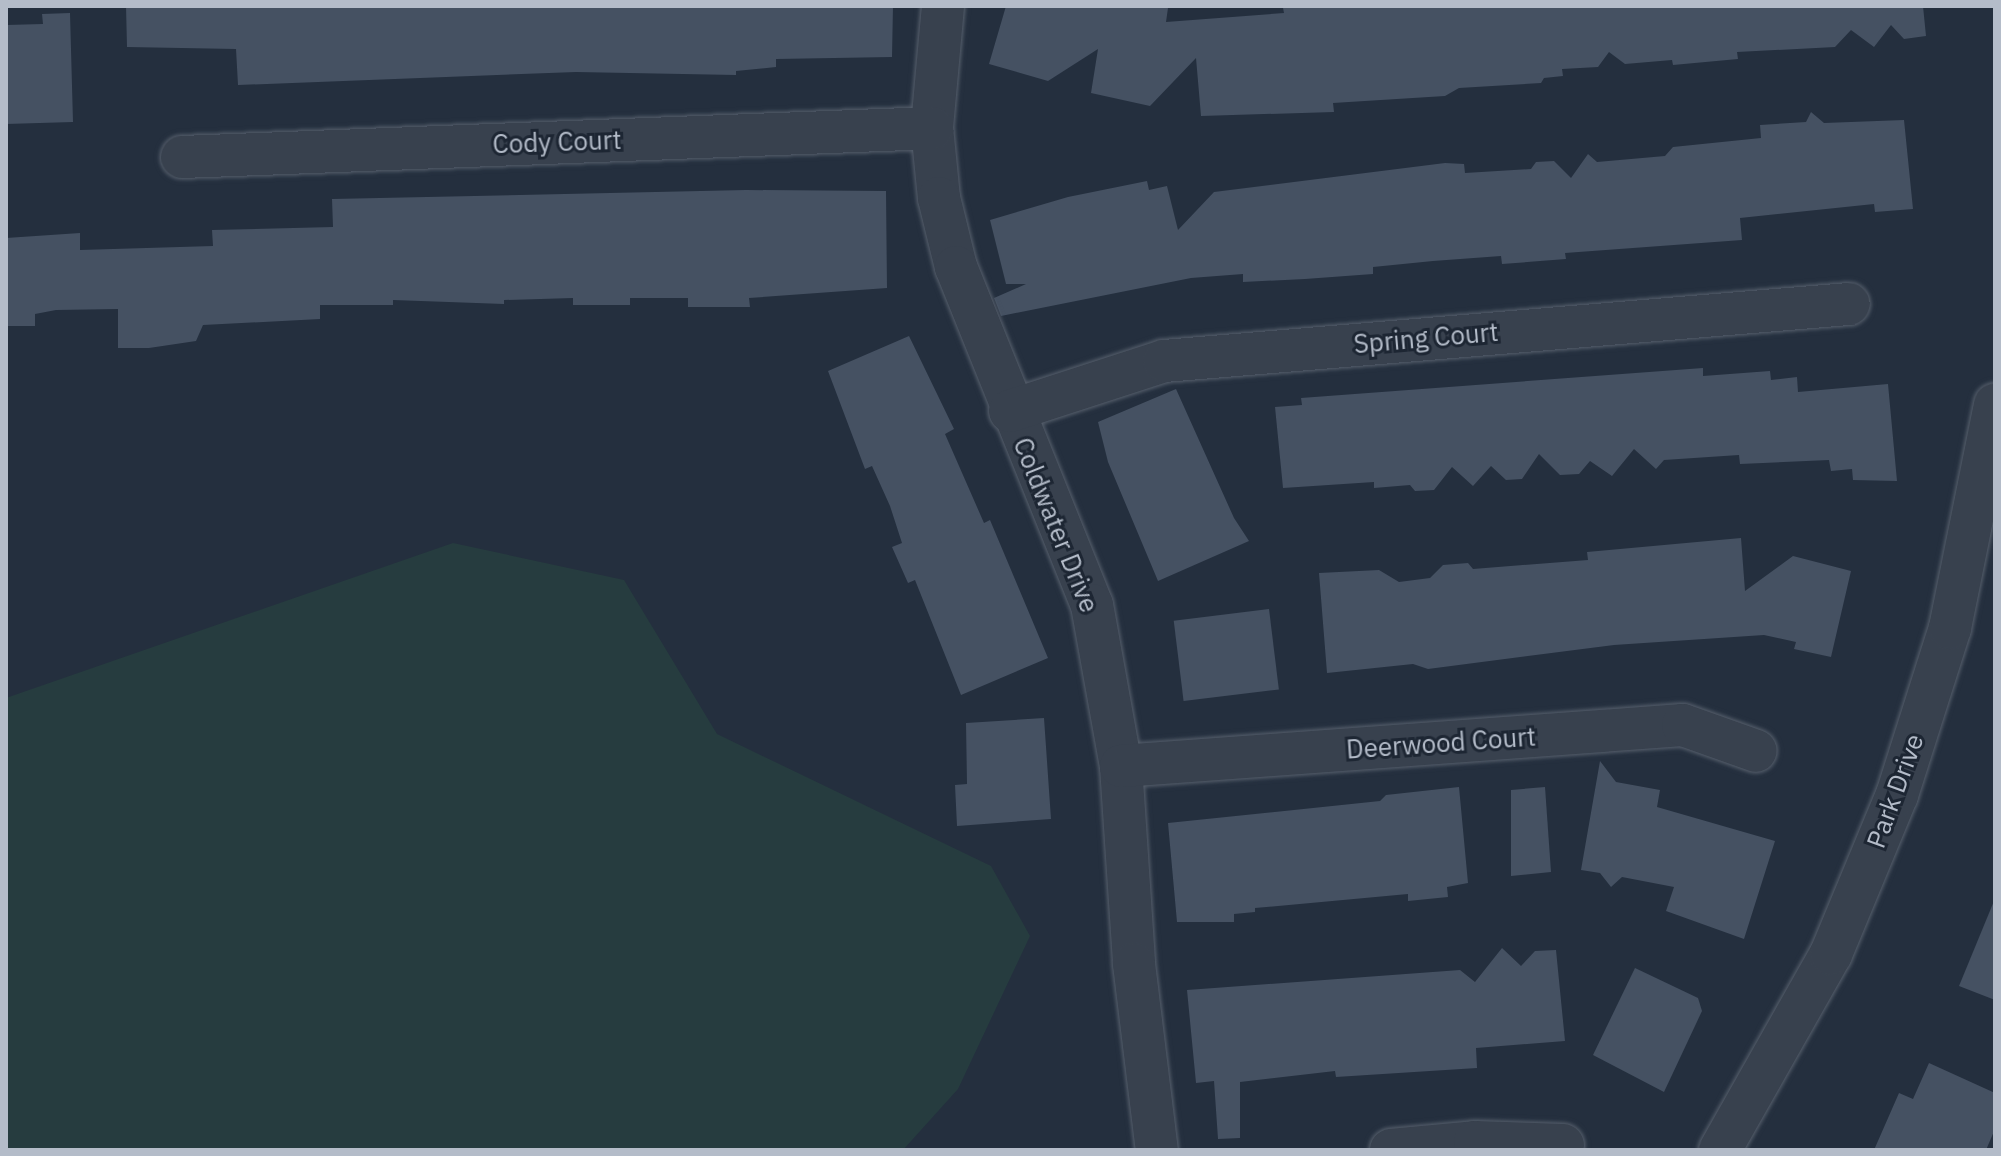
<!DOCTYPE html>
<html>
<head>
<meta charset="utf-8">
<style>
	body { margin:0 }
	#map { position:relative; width:2001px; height:1156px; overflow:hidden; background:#242f3e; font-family:"IBM Plex Sans",sans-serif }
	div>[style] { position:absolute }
	.green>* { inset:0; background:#263c3f }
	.building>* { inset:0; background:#455162; transform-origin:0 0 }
	.roads { filter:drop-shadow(0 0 2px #565f6c) drop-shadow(0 0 2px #565f6c) }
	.minor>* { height:42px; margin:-21px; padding:0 21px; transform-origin:21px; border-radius:21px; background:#38414e }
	span { translate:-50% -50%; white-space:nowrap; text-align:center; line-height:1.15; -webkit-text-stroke:6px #1d2633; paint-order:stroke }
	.street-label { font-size:26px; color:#b4bcc9 }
	.frame { position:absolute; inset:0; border:8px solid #b4bcc9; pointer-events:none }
</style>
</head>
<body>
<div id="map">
	<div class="green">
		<div style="clip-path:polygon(453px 543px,624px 580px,717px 734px,991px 866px,1030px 936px,958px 1089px,903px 1150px,6px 1150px,6px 698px)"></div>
	</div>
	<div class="building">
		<div style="clip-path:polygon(126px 6px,893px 6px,892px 57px,776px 59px,776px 67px,736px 71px,736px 75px,576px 72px,238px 85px,236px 49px,127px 47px)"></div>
		<div style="clip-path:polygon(1006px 6px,1150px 6px,1168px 8px,1166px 22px,1284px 13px,1283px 8px,1304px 6px,1923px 6px,1926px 36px,1904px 39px,1891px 25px,1874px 47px,1851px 30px,1835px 47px,1737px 52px,1738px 59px,1673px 65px,1672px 60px,1625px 64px,1609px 52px,1598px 67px,1562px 69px,1563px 76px,1544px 78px,1541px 83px,1459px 88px,1445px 96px,1333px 103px,1334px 112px,1201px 116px,1196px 58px,1150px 106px,1091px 93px,1098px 49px,1048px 81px,989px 64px)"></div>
		<div style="clip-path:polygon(70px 13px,73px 122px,6px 124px,6px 25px,43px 24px,42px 14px)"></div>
		<div style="clip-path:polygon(1811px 112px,1824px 123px,1904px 120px,1913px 209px,1875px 212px,1874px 204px,1740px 218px,1742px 240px,1565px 253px,1566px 259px,1502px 264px,1501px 256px,1433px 261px,1373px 267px,1373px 274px,1305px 279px,1243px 282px,1243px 274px,1191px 278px,1001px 316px,994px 298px,1026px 284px,1006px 284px,990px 220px,1068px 197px,1147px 181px,1149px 190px,1167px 186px,1178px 230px,1214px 192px,1445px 163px,1464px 164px,1465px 173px,1531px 169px,1536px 162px,1554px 161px,1571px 178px,1588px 154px,1597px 162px,1665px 156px,1673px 147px,1761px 138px,1760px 125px,1806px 122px)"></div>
		<div style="clip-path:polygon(746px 190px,886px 191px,887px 288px,749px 298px,750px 307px,688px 307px,688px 298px,630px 298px,630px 305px,573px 305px,573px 298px,504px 300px,504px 304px,393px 300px,393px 305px,320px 305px,320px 319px,203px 325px,196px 341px,149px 348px,118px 348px,118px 309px,56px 310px,35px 314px,35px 326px,6px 326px,6px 238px,80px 233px,80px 250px,213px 246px,212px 230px,333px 227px,332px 199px)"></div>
		<div style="clip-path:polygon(909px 336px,954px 429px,945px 434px,984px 523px,990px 520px,1048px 658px,961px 695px,915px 580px,908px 583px,892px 547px,902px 543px,890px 506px,872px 466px,865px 469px,828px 371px)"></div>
		<div style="clip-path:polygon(1703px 368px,1703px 376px,1770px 371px,1771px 380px,1797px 377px,1798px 392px,1888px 384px,1897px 481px,1853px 480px,1852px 469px,1831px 471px,1829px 460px,1740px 464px,1739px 455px,1664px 460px,1656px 469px,1634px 449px,1612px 476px,1590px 461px,1579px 474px,1560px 475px,1539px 454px,1522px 479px,1506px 480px,1491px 466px,1473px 486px,1452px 467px,1434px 490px,1415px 491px,1410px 485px,1374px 488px,1374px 482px,1283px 488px,1275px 407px,1302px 405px,1301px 398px)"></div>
		<div style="clip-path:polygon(1176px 389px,1234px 518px,1249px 541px,1158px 581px,1108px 462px,1098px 422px)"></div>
		<div style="clip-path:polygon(1741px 538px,1745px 591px,1793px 556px,1851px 571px,1831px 657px,1794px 649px,1796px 642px,1764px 635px,1614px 645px,1428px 669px,1413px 664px,1327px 673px,1319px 573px,1379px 570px,1399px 582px,1430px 578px,1443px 565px,1468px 563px,1473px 569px,1588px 560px,1587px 552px)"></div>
		<div style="left:1269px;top:609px;width:81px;height:96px;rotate:83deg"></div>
		<div style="clip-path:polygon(1044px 718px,1051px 819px,957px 826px,955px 785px,967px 784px,966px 723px)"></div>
		<div style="clip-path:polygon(1600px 761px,1616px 782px,1660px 790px,1657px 807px,1775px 841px,1744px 939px,1666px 911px,1674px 887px,1622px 877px,1611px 887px,1600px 873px,1581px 870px)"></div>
		<div style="clip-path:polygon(1459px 787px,1468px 883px,1447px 887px,1448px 897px,1408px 901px,1408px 894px,1255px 908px,1255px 912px,1234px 914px,1234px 922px,1177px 922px,1168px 823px,1380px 801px,1386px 795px)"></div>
		<div style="clip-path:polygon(1545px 787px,1551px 872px,1511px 876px,1511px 790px)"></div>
		<div style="clip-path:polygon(1994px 901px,1995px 901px,1995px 1000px,1959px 986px)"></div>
		<div style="clip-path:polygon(1502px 948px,1521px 966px,1535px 951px,1556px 950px,1565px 1041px,1476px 1048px,1477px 1068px,1336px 1077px,1335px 1071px,1240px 1082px,1240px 1138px,1218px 1139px,1214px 1081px,1196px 1083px,1187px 990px,1460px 970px,1475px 982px)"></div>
		<div style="clip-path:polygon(1635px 968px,1698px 998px,1702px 1011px,1664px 1092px,1593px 1055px)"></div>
		<div style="clip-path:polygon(1929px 1063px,1995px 1093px,1995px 1129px,1986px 1150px,1874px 1150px,1899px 1093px,1913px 1099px)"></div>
	</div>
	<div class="roads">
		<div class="minor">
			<div style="left:943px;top:6px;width:122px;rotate:95.2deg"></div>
			<div style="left:932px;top:128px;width:70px;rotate:84.3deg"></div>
			<div style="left:939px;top:198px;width:71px;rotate:76.2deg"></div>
			<div style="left:956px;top:267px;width:364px;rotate:68.1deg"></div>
			<div style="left:1092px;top:605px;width:164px;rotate:79.8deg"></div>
			<div style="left:1121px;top:766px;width:198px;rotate:86.2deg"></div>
			<div style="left:1134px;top:964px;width:187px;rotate:83deg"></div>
			<div style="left:182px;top:157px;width:751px;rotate:-2.21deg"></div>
			<div style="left:1010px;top:411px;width:162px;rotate:-18deg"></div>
			<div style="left:1164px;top:361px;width:687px;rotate:-4.76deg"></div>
			<div style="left:1121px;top:766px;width:563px;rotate:-4.17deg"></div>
			<div style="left:1683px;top:725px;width:77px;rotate:19.6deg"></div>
			<div style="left:1391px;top:1150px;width:84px;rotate:-5.4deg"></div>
			<div style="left:1475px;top:1142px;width:88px;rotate:2deg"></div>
			<div style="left:1720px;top:1150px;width:225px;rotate:-60.5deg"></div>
			<div style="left:1831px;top:954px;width:172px;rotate:-67.5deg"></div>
			<div style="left:1897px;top:795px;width:175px;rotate:-72.4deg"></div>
			<div style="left:1950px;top:628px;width:228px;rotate:-78.6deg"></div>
		</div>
	</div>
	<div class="street-label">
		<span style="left:557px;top:142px;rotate:-2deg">Cody Court</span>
		<span style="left:1426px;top:338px;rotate:-5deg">Spring Court</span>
		<span style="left:1056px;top:525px;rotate:68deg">Coldwater Drive</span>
		<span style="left:1441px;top:743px;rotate:-4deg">Deerwood Court</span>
		<span style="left:1895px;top:791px;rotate:-70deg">Park Drive</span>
	</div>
	<div class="frame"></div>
</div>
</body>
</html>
